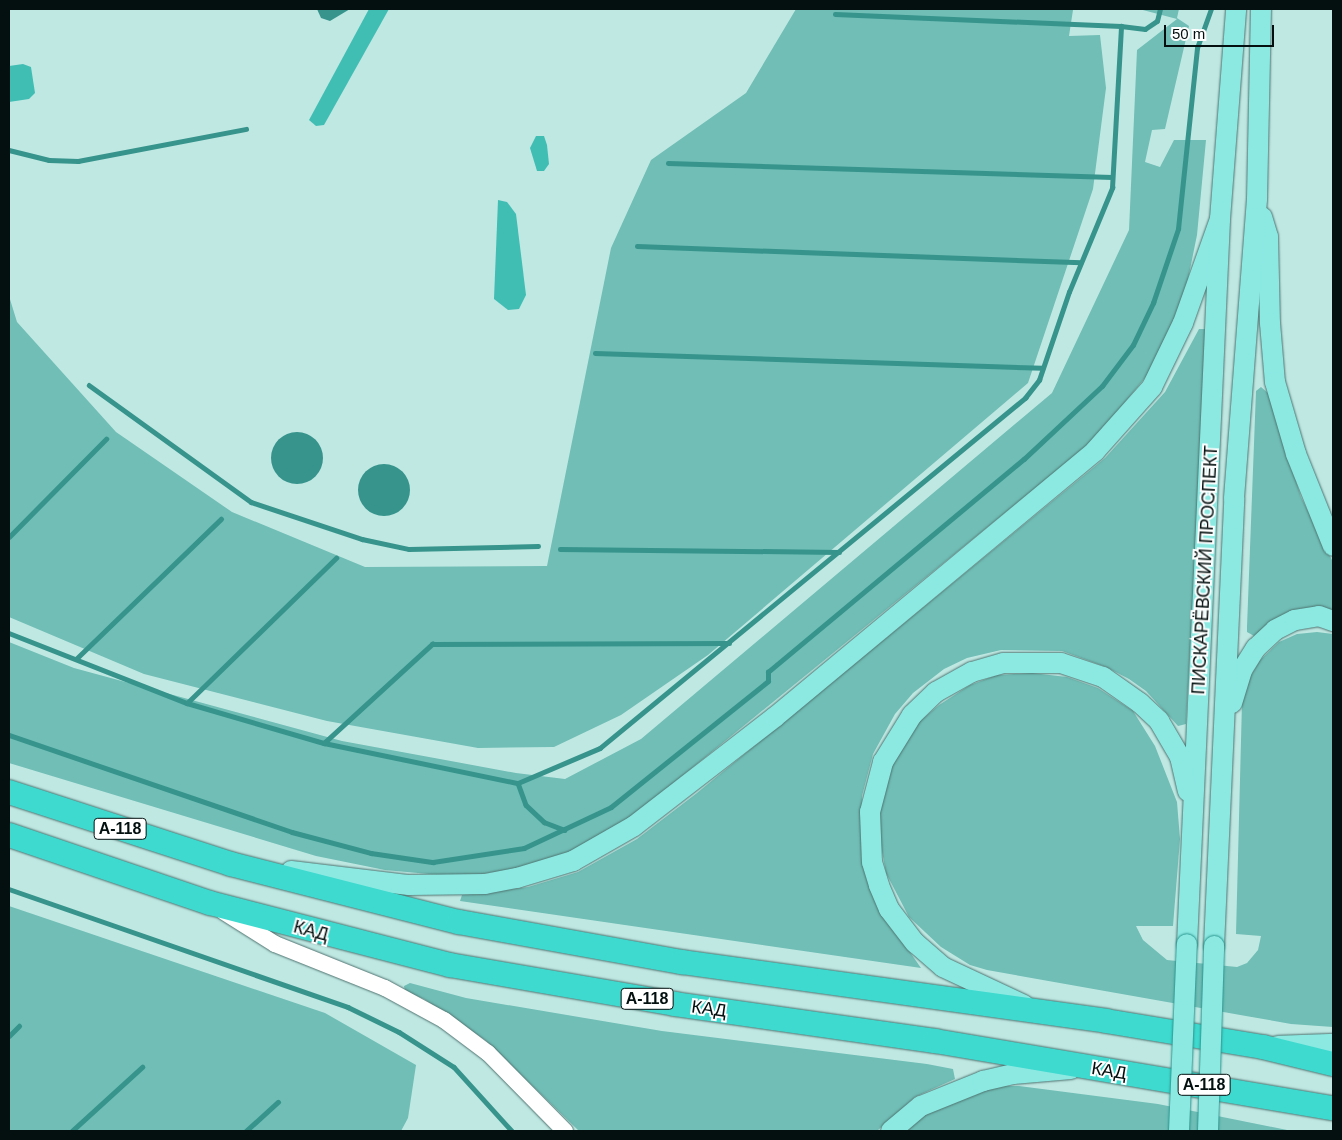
<!DOCTYPE html>
<html>
<head>
<meta charset="utf-8">
<style>
	body { margin:0 }
	#map { position:relative; width:1342px; height:1140px; overflow:hidden; background:#c0e8e3; font-family:Arial,sans-serif }
	div>[style] { position:absolute }
	.green>* { inset:0; background:#70beb6 }
	.forest>* { inset:0; background:#40beb4 }
	.water>* { inset:0; background:#36948c }
	.round { border-radius:50% }
	.stream>* { height:4.5px; margin:-2.25px; padding:0 2.25px; transform-origin:2.25px; border-radius:2.25px; background:#36948c }
	.roads { filter:drop-shadow(0 0 1px #4f7370) drop-shadow(0 0 1px #4f7370) }
	.minor>* { height:16px; margin:-8px; padding:0 8px; transform-origin:8px; border-radius:8px; background:#fff }
	.major>* { height:20px; margin:-10px; padding:0 10px; transform-origin:10px; border-radius:10px; background:#8be9e2 }
	.highway>* { height:24px; margin:-12px; padding:0 12px; transform-origin:12px; border-radius:12px; background:#3edacf }
	.bridges { filter:drop-shadow(0 0 1px #29938c) drop-shadow(0 0 1px #29938c) }
	.major-bridge>* { height:20px; margin:-10px; padding:0 10px; transform-origin:10px; border-radius:10px; background:#8be9e2 }
	span { translate:-50% -50%; white-space:nowrap; text-align:center; line-height:1.15; -webkit-text-stroke:4px #fff; paint-order:stroke }
	.shield-label span { padding:1px 4px; background:#fff; border:1px solid; border-radius:4px; -webkit-text-stroke-width:0 }
	.shield-label { font-size:16px; color:#03100f; font-weight:700 }
	.street-label { font-size:18px; color:#03100f }
	.frame { position:absolute; inset:0; border:10px solid #03100f; pointer-events:none }
	.scale { position:absolute; left:1164px; top:25px; width:110px; height:22px; box-sizing:border-box; border:2px solid #03100f; border-top:0; padding-left:6px; font-size:15px; line-height:18px; white-space:nowrap; color:#03100f; -webkit-text-stroke:4px #fff; paint-order:stroke }
</style>
</head>
<body>
<div id="map">
	<div class="green">
		<div style="clip-path:polygon(796px 9px,1077px 9px,1073px 10px,1069px 36px,1100px 35px,1106px 88px,1093px 189px,1028px 383px,708px 655px,621px 715px,554px 747px,478px 748px,327px 721px,144px 674px,9px 617px,9px 296px,17px 322px,116px 432px,232px 512px,365px 567px,547px 566px,611px 248px,651px 160px,746px 93px)"></div>
		<div style="clip-path:polygon(1139px 9px,1179px 9px,1177px 18px,1189px 26px,1165px 129px,1152px 130px,1145px 162px,1160px 167px,1174px 140px,1206px 140px,1197px 235px,1185px 294px,1149px 373px,1093px 441px,632px 817px,572px 853px,515px 869px,462px 877px,385px 870px,316px 856px,9px 763px,9px 642px,74px 668px,342px 741px,516px 773px,565px 779px,641px 739px,1052px 393px,1129px 230px,1137px 50px,1177px 19px)"></div>
		<div style="clip-path:polygon(1199px 329px,1207px 329px,1186px 724px,1178px 726px,1146px 691px,1129px 679px,1106px 667px,1062px 651px,1001px 650px,967px 658px,944px 669px,913px 693px,895px 714px,873px 754px,862px 796px,861px 841px,862px 862px,882px 912px,921px 968px,460px 901px,462px 895px,528px 887px,578px 872px,637px 839px,697px 793px,1105px 458px,1165px 392px)"></div>
		<div style="clip-path:polygon(1261px 387px,1268px 393px,1301px 497px,1333px 562px,1333px 611px,1273px 620px,1254px 636px,1247px 632px,1247px 627px,1256px 391px)"></div>
		<div style="clip-path:polygon(1317px 632px,1333px 634px,1333px 1027px,1291px 1024px,987px 970px,970px 965px,941px 947px,909px 917px,886px 873px,879px 835px,880px 792px,906px 733px,939px 705px,970px 685px,997px 675px,1032px 673px,1067px 677px,1098px 688px,1133px 711px,1155px 746px,1177px 802px,1180px 839px,1173px 926px,1136px 926px,1143px 940px,1167px 960px,1237px 967px,1247px 963px,1258px 950px,1261px 936px,1236px 934px,1242px 702px,1246px 684px,1260px 660px,1279px 642px,1297px 634px)"></div>
		<div style="clip-path:polygon(9px 906px,325px 1013px,416px 1065px,408px 1118px,401px 1131px,9px 1131px)"></div>
		<div style="clip-path:polygon(410px 983px,466px 998px,662px 1031px,927px 1064px,953px 1069px,955px 1079px,915px 1097px,877px 1131px,579px 1131px,485px 1040px,424px 999px,405px 991px,404px 986px)"></div>
		<div style="clip-path:polygon(989px 1086px,1019px 1086px,1158px 1104px,1292px 1131px,903px 1131px,915px 1119px)"></div>
	</div>
	<div class="forest">
		<div style="clip-path:polygon(369px 9px,389px 9px,324px 125px,316px 126px,309px 120px)"></div>
		<div style="clip-path:polygon(23px 64px,31px 67px,35px 93px,29px 99px,9px 102px,9px 66px)"></div>
		<div style="clip-path:polygon(536px 136px,544px 136px,547px 145px,549px 164px,544px 171px,537px 171px,530px 148px)"></div>
		<div style="clip-path:polygon(498px 200px,507px 202px,516px 214px,526px 295px,519px 309px,508px 310px,494px 299px)"></div>
	</div>
	<div class="water">
		<div style="clip-path:polygon(317px 9px,350px 9px,330px 21px,321px 18px)"></div>
		<div class="round" style="left:271px;top:432px;width:52px;height:52px"></div>
		<div class="round" style="left:358px;top:464px;width:52px;height:52px"></div>
	</div>
	<div class="stream">
		<div style="left:835px;top:14px;width:286px;rotate:2.4deg"></div>
		<div style="left:9px;top:150px;width:41px;rotate:14deg"></div>
		<div style="left:49px;top:160px;width:29px;rotate:2deg"></div>
		<div style="left:78px;top:161px;width:171px;rotate:-10.8deg"></div>
		<div style="left:668px;top:163px;width:444px;rotate:1.8deg"></div>
		<div style="left:637px;top:246px;width:444px;rotate:2.1deg"></div>
		<div style="left:595px;top:353px;width:447px;rotate:1.9deg"></div>
		<div style="left:89px;top:385px;width:200px;rotate:35.8deg"></div>
		<div style="left:251px;top:502px;width:117px;rotate:18.4deg"></div>
		<div style="left:362px;top:539px;width:48px;rotate:12deg"></div>
		<div style="left:409px;top:549px;width:129px;rotate:-1.3deg"></div>
		<div style="left:9px;top:537px;width:138px;rotate:-45.3deg"></div>
		<div style="left:560px;top:549px;width:279px;rotate:0.6deg"></div>
		<div style="left:9px;top:633px;width:191px;rotate:21.5deg"></div>
		<div style="left:187px;top:703px;width:143px;rotate:16.3deg"></div>
		<div style="left:324px;top:743px;width:198px;rotate:11.7deg"></div>
		<div style="left:518px;top:783px;width:89px;rotate:-23.1deg"></div>
		<div style="left:600px;top:748px;width:551px;rotate:-39.47deg"></div>
		<div style="left:1025px;top:398px;width:23px;rotate:-52deg"></div>
		<div style="left:1039px;top:380px;width:93px;rotate:-71.2deg"></div>
		<div style="left:1069px;top:292px;width:113px;rotate:-67.5deg"></div>
		<div style="left:1112px;top:188px;width:162px;rotate:-86.8deg"></div>
		<div style="left:1121px;top:26px;width:24px;rotate:7deg"></div>
		<div style="left:1145px;top:29px;width:14px;rotate:-34deg"></div>
		<div style="left:1157px;top:21px;width:12px;rotate:-76deg"></div>
		<div style="left:77px;top:658px;width:200px;rotate:-44deg"></div>
		<div style="left:187px;top:703px;width:208px;rotate:-44.2deg"></div>
		<div style="left:9px;top:735px;width:299px;rotate:18.9deg"></div>
		<div style="left:292px;top:832px;width:82px;rotate:14.9deg"></div>
		<div style="left:371px;top:853px;width:63px;rotate:8.3deg"></div>
		<div style="left:433px;top:862px;width:92px;rotate:-8.7deg"></div>
		<div style="left:524px;top:848px;width:96px;rotate:-25.2deg"></div>
		<div style="left:611px;top:807px;width:201px;rotate:-38.7deg"></div>
		<div style="left:768px;top:681px;width:9px;rotate:-90deg"></div>
		<div style="left:768px;top:672px;width:333px;rotate:-39.8deg"></div>
		<div style="left:1024px;top:459px;width:107px;rotate:-43.1deg"></div>
		<div style="left:1102px;top:386px;width:51px;rotate:-52.9deg"></div>
		<div style="left:1133px;top:345px;width:47px;rotate:-64.5deg"></div>
		<div style="left:1153px;top:303px;width:78px;rotate:-71.3deg"></div>
		<div style="left:1178px;top:229px;width:182px;rotate:-84deg"></div>
		<div style="left:1197px;top:48px;width:41px;rotate:-70.3deg"></div>
		<div style="left:324px;top:743px;width:147px;rotate:-42.5deg"></div>
		<div style="left:432px;top:644px;width:297px;rotate:-0.2deg"></div>
		<div style="left:518px;top:783px;width:23px;rotate:70deg"></div>
		<div style="left:526px;top:805px;width:25px;rotate:43deg"></div>
		<div style="left:544px;top:822px;width:22px;rotate:21deg"></div>
		<div style="left:9px;top:889px;width:359px;rotate:19.2deg"></div>
		<div style="left:348px;top:1007px;width:57px;rotate:26.1deg"></div>
		<div style="left:399px;top:1032px;width:65px;rotate:32.5deg"></div>
		<div style="left:454px;top:1067px;width:86px;rotate:47.8deg"></div>
		<div style="left:9px;top:1036px;width:14px;rotate:-45deg"></div>
		<div style="left:72px;top:1131px;width:95px;rotate:-42.4deg"></div>
		<div style="left:246px;top:1131px;width:43px;rotate:-42.2deg"></div>
	</div>
	<div class="roads">
		<div class="minor">
			<div style="left:224px;top:912px;width:60px;rotate:32.1deg"></div>
			<div style="left:275px;top:944px;width:118px;rotate:21.8deg"></div>
			<div style="left:385px;top:988px;width:67px;rotate:28.5deg"></div>
			<div style="left:444px;top:1020px;width:55px;rotate:36.9deg"></div>
			<div style="left:488px;top:1053px;width:110px;rotate:45.4deg"></div>
		</div>
		<div class="major">
			<div style="left:1262px;top:217px;width:21px;rotate:73deg"></div>
			<div style="left:1268px;top:237px;width:86px;rotate:88.7deg"></div>
			<div style="left:1270px;top:323px;width:59px;rotate:85.2deg"></div>
			<div style="left:1275px;top:382px;width:75px;rotate:73.7deg"></div>
			<div style="left:1296px;top:454px;width:99px;rotate:68.1deg"></div>
			<div style="left:1232px;top:703px;width:34px;rotate:-73deg"></div>
			<div style="left:1242px;top:670px;width:26px;rotate:-58deg"></div>
			<div style="left:1256px;top:648px;width:26px;rotate:-43deg"></div>
			<div style="left:1275px;top:630px;width:22px;rotate:-27deg"></div>
			<div style="left:1295px;top:620px;width:24px;rotate:-9deg"></div>
			<div style="left:1319px;top:616px;width:15px;rotate:20deg"></div>
			<div style="left:291px;top:871px;width:119px;rotate:6.8deg"></div>
			<div style="left:409px;top:885px;width:76px;rotate:-0.8deg"></div>
			<div style="left:485px;top:884px;width:33px;rotate:-11deg"></div>
			<div style="left:517px;top:878px;width:59px;rotate:-16.9deg"></div>
			<div style="left:573px;top:861px;width:70px;rotate:-29.8deg"></div>
			<div style="left:634px;top:826px;width:178px;rotate:-37.7deg"></div>
			<div style="left:775px;top:717px;width:416px;rotate:-39.7deg"></div>
			<div style="left:1095px;top:451px;width:86px;rotate:-48.3deg"></div>
			<div style="left:1152px;top:387px;width:71px;rotate:-64.2deg"></div>
			<div style="left:1183px;top:323px;width:110px;rotate:-70.4deg"></div>
			<div style="left:1187px;top:944px;width:726px;rotate:-87.39deg"></div>
			<div style="left:1220px;top:219px;width:211px;rotate:-85.6deg"></div>
			<div style="left:1214px;top:946px;width:448px;rotate:-87.4deg"></div>
			<div style="left:1234px;top:498px;width:300px;rotate:-85.6deg"></div>
			<div style="left:1257px;top:199px;width:190px;rotate:-88.8deg"></div>
			<div style="left:1024px;top:1005px;width:89px;rotate:-154.9deg"></div>
			<div style="left:943px;top:967px;width:37px;rotate:-139deg"></div>
			<div style="left:915px;top:943px;width:43px;rotate:-127.4deg"></div>
			<div style="left:889px;top:909px;width:26px;rotate:-113deg"></div>
			<div style="left:879px;top:885px;width:24px;rotate:-107deg"></div>
			<div style="left:872px;top:862px;width:50px;rotate:-92.3deg"></div>
			<div style="left:870px;top:812px;width:52px;rotate:-75.4deg"></div>
			<div style="left:883px;top:762px;width:55px;rotate:-58.3deg"></div>
			<div style="left:912px;top:715px;width:33px;rotate:-44deg"></div>
			<div style="left:936px;top:692px;width:41px;rotate:-29.1deg"></div>
			<div style="left:972px;top:672px;width:33px;rotate:-16deg"></div>
			<div style="left:1004px;top:663px;width:57px"></div>
			<div style="left:1061px;top:663px;width:44px;rotate:18.4deg"></div>
			<div style="left:1103px;top:677px;width:45px;rotate:35.1deg"></div>
			<div style="left:1140px;top:703px;width:26px;rotate:43deg"></div>
			<div style="left:1159px;top:721px;width:42px;rotate:59.7deg"></div>
			<div style="left:1180px;top:757px;width:35px;rotate:77deg"></div>
			<div style="left:1278px;top:1046px;width:55px;rotate:-2.1deg"></div>
			<div style="left:891px;top:1131px;width:39px;rotate:-40deg"></div>
			<div style="left:921px;top:1106px;width:67px;rotate:-22deg"></div>
			<div style="left:983px;top:1081px;width:31px;rotate:-13deg"></div>
			<div style="left:1013px;top:1074px;width:58px;rotate:-4.9deg"></div>
		</div>
		<div class="highway">
			<div style="left:9px;top:792px;width:233px;rotate:18deg"></div>
			<div style="left:231px;top:864px;width:235px;rotate:14.3deg"></div>
			<div style="left:459px;top:922px;width:227px;rotate:10.2deg"></div>
			<div style="left:682px;top:962px;width:428px;rotate:7.9deg"></div>
			<div style="left:1106px;top:1021px;width:159px;rotate:9.4deg"></div>
			<div style="left:1263px;top:1047px;width:72px;rotate:13.7deg"></div>
			<div style="left:9px;top:835px;width:212px;rotate:18.7deg"></div>
			<div style="left:210px;top:903px;width:248px;rotate:14.5deg"></div>
			<div style="left:450px;top:965px;width:228px;rotate:9.8deg"></div>
			<div style="left:675px;top:1004px;width:263px;rotate:8.1deg"></div>
			<div style="left:935px;top:1041px;width:404px;rotate:9.6deg"></div>
		</div>
	</div>
	<div class="bridges">
		<div class="major-bridge">
			<div style="left:1179px;top:1131px;width:187px;rotate:-87.6deg"></div>
			<div style="left:1208px;top:1131px;width:185px;rotate:-88.1deg"></div>
		</div>
	</div>
	<div class="shield-label">
		<span style="left:120px;top:829px">А-118</span>
		<span style="left:647px;top:999px">А-118</span>
		<span style="left:1204px;top:1085px">А-118</span>
	</div>
	<div class="street-label">
		<span style="left:1205px;top:570px;rotate:-87deg">ПИСКАРЁВСКИЙ ПРОСПЕКТ</span>
		<span style="left:311px;top:931px;rotate:15deg">КАД</span>
		<span style="left:709px;top:1009px;rotate:8deg">КАД</span>
		<span style="left:1109px;top:1071px;rotate:9deg">КАД</span>
	</div>
	<div class="frame"></div>
	<div class="scale">50 m</div>
</div>
</body>
</html>
